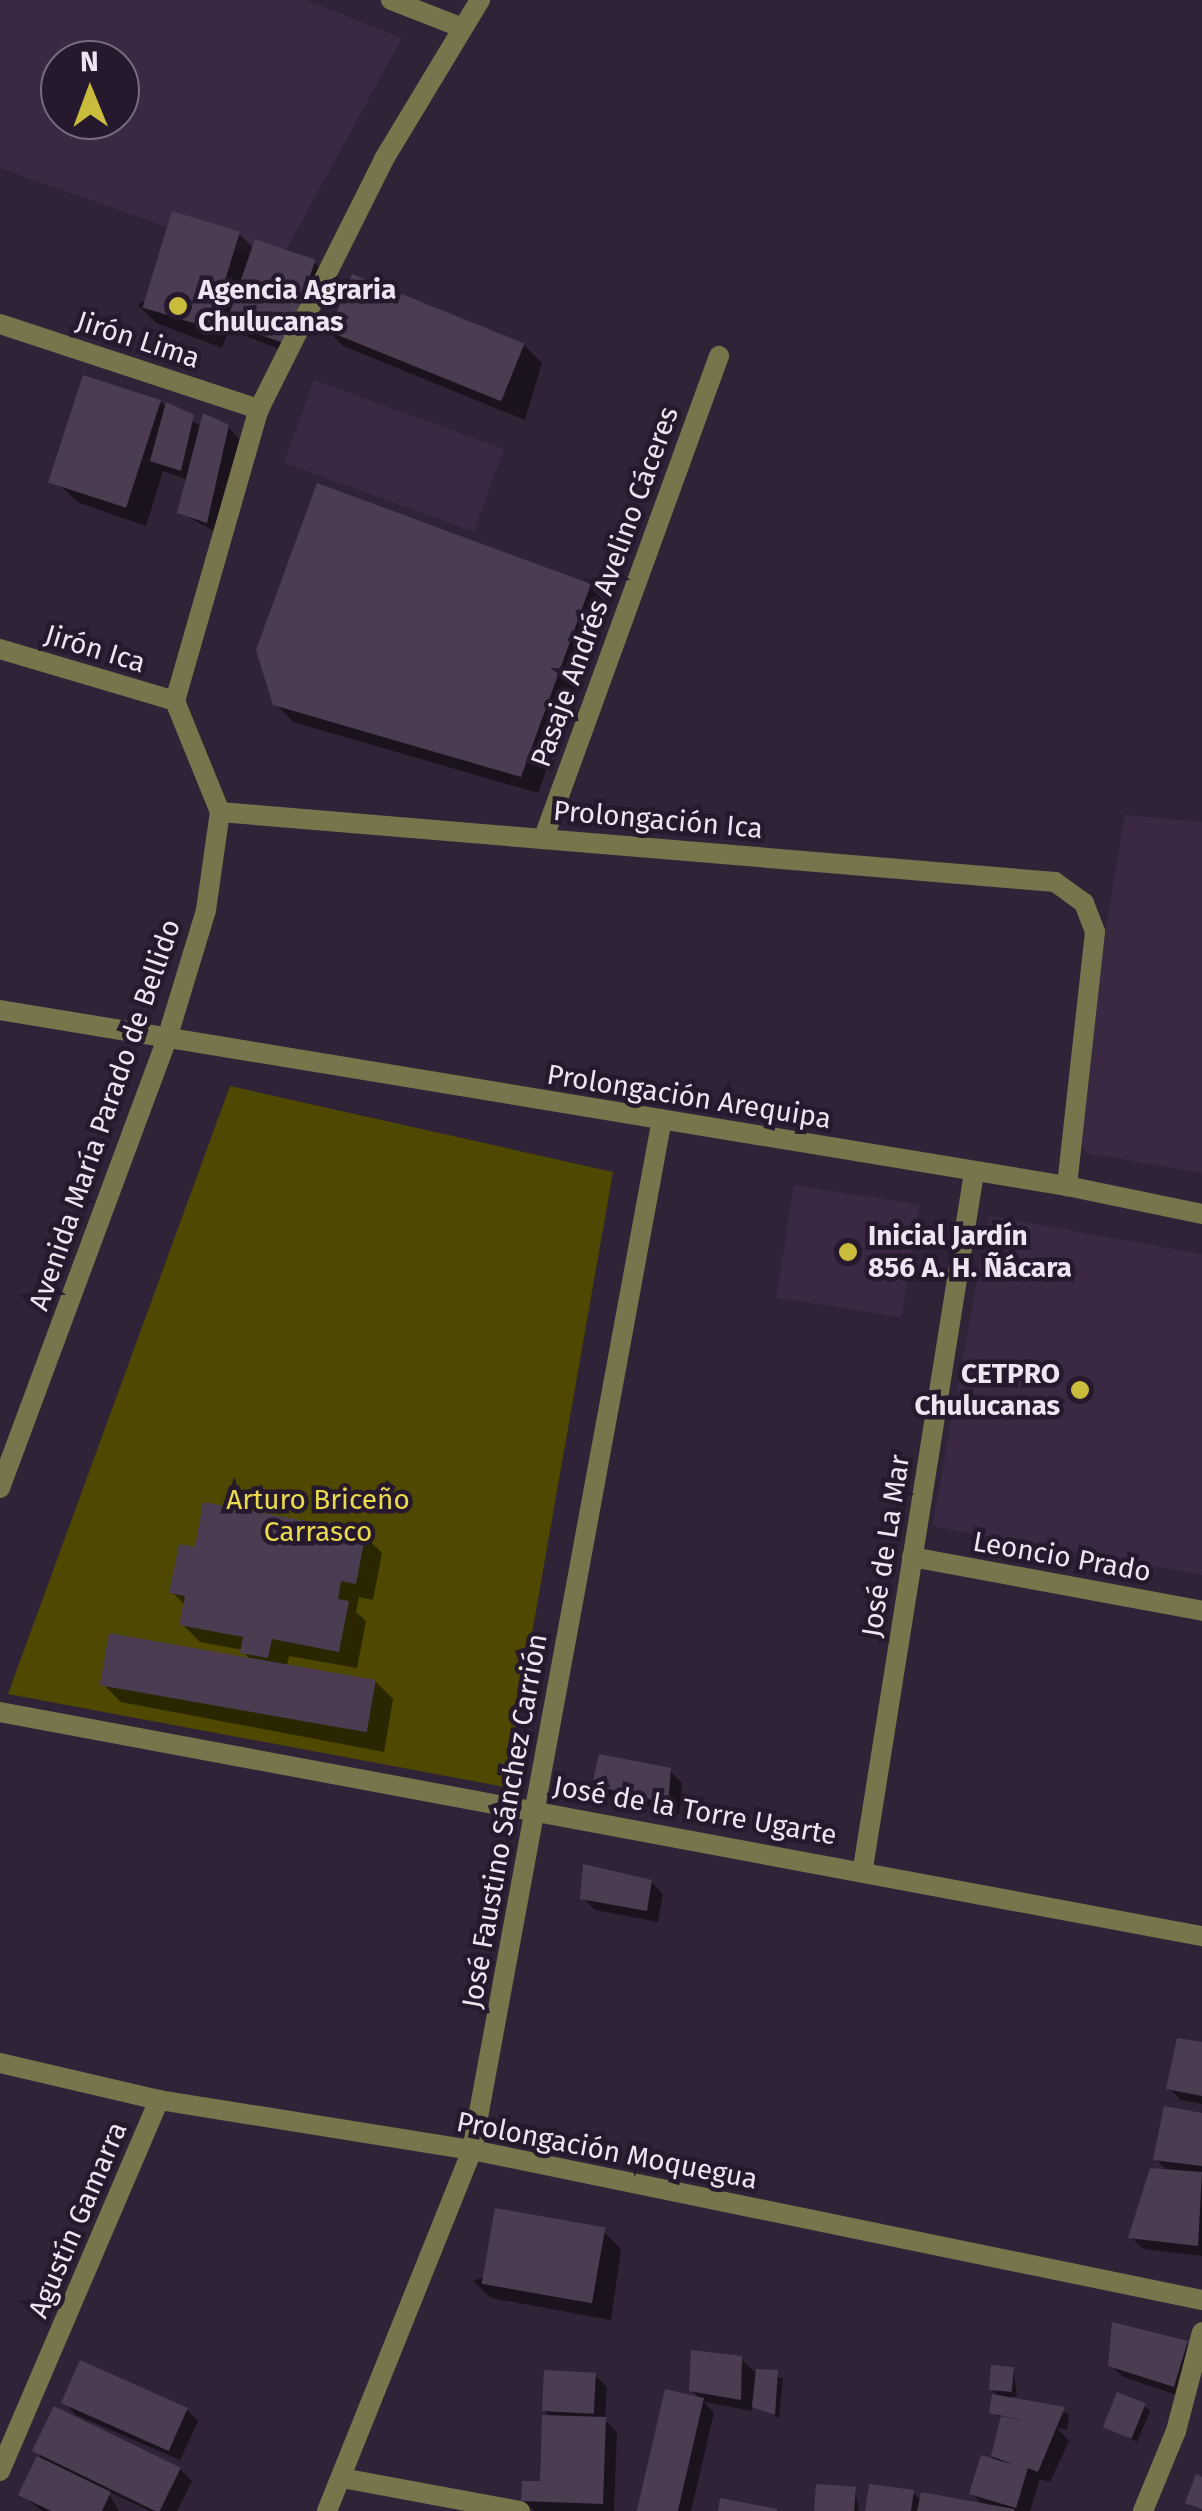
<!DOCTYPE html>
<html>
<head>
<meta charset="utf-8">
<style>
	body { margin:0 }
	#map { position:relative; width:1202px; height:2511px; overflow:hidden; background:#312337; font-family:"Fira Sans",sans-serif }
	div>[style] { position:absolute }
	.built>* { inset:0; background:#3b2842; transform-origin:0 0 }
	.green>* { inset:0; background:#4f4800 }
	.shadow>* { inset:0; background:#0007 }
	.building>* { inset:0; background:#4c3c52; transform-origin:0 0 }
	.minor>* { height:20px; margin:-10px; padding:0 10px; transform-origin:10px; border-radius:10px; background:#78744c }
	.dots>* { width:28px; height:28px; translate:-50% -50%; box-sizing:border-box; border:5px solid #27192d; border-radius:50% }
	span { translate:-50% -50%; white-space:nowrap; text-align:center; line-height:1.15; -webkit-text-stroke:9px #27192d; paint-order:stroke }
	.poi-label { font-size:28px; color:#eee5f2; font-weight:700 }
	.left { translate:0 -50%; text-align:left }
	.right { translate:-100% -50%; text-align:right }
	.street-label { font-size:28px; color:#eee5f2 }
	.park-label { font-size:28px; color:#eadb4e }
	.north { position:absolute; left:40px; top:40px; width:100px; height:100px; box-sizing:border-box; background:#27192d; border:2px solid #776b7c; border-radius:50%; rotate:359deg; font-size:28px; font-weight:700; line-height:40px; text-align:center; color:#eee5f2 }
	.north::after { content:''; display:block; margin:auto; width:35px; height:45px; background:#c9bb3b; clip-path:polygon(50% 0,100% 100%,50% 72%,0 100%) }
</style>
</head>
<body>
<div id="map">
	<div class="built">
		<div style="clip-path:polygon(evenodd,0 0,306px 0,402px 38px,277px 266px,0 168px,0 0,60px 60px,120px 60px,120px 120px,60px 120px,60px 60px)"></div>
		<div style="left:314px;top:380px;width:202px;height:88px;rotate:20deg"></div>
		<div style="clip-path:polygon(1125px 815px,1202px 822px,1202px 1173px,1087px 1153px,1071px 1133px)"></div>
		<div style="left:794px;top:1185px;width:127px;height:114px;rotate:9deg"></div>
		<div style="clip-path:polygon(989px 1216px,1202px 1254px,1202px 1575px,932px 1526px)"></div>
	</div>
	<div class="green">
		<div style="clip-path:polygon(230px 1086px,613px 1172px,505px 1787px,8px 1694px)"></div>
	</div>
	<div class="shadow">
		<div style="clip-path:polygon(239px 234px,255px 249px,257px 242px,314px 262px,326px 274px,295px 355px,243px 335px,231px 323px,222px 348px,156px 323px,138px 305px)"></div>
		<div style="clip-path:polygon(326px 328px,524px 345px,542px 363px,525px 420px,343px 346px)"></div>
		<div style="clip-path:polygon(160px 402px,202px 427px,228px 427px,240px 440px,219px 534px,179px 512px,188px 480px,163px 471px,146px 526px,77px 502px,59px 484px)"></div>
		<div style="clip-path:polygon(589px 586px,607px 604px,538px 793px,293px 722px,275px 703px)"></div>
		<div style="clip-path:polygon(364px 1535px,382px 1553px,373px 1600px,359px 1597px,356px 1612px,366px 1621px,357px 1668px,289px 1656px,287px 1666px,375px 1681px,393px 1699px,384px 1752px,121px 1702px,103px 1684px,250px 1660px,243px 1650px,200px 1642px,182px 1624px,185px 1605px,172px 1592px,197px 1550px)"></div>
		<div style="clip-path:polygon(670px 1771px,682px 1783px,679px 1814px,607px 1796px,595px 1784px)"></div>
		<div style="clip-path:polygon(651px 1882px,663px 1894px,658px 1922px,595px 1910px,583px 1898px)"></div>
		<div style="clip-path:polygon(1202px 2045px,1202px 2104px,1181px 2100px,1169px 2088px)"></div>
		<div style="clip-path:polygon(1202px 2116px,1202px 2256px,1143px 2249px,1131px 2237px,1169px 2172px,1156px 2159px)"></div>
		<div style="clip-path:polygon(603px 2231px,621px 2249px,611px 2320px,491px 2298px,473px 2281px)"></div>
		<div style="clip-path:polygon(1187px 2343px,1199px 2355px,1186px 2398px,1123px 2377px,1111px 2365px)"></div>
		<div style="clip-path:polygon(741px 2359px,758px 2375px,783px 2378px,779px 2418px,752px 2403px,752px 2411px,704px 2402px,714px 2413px,691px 2511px,638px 2511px,702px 2401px,692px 2390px)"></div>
		<div style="clip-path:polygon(1013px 2369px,1017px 2396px,1004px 2399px,1069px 2414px,1067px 2430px,1057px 2428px,1069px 2441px,1050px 2482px,1040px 2479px,1030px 2511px,868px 2511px,913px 2493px,922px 2501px,984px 2506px,972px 2493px,992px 2461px,1003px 2418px,991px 2412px,1000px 2398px,991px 2389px)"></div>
		<div style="clip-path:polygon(595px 2375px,607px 2387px,605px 2420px,617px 2432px,614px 2511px,534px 2511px,523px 2500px,543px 2484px,552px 2418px,544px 2410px)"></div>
		<div style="clip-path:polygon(64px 2402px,186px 2409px,198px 2421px,180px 2460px,76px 2415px)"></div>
		<div style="clip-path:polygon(1144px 2406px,1150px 2411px,1137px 2442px,1106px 2426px)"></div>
		<div style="clip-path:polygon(35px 2451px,180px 2469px,192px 2481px,177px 2511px,150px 2511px,107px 2491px,119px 2511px,42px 2511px,21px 2494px,40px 2455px)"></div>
		<div style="clip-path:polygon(855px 2490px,859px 2511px,817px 2511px)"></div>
	</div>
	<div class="building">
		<div style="left:172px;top:211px;width:71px;height:101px;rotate:17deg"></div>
		<div style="left:255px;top:239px;width:64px;height:89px;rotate:19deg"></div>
		<div style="left:352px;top:274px;width:186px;height:62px;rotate:22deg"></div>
		<div style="left:83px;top:375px;width:82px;height:113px;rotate:18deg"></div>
		<div style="clip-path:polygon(166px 402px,194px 415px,181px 471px,150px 461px)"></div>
		<div style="clip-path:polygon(203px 413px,229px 425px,207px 523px,177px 513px)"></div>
		<div style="clip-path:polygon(317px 483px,591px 584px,521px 777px,273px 705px,256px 650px)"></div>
		<div style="clip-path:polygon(203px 1502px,366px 1532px,356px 1584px,341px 1581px,338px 1599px,349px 1601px,339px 1652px,272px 1639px,268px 1658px,240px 1653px,243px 1637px,179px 1625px,185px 1596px,169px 1593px,179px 1544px,195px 1547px)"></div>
		<div style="left:109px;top:1633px;width:271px;height:53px;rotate:10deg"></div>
		<div style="clip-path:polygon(599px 1754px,671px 1768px,668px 1804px,592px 1785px)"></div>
		<div style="clip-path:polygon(583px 1864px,652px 1880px,647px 1911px,580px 1899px)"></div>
		<div style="clip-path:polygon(1177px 2038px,1202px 2042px,1202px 2096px,1166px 2089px)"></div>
		<div style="clip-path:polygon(1164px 2106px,1202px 2113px,1202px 2166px,1153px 2160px)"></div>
		<div style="clip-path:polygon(1150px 2168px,1202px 2172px,1198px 2246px,1128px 2238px)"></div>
		<div style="left:495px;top:2208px;width:112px;height:77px;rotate:10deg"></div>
		<div style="clip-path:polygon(1112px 2322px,1188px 2341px,1174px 2387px,1108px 2366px)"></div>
		<div style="clip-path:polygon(691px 2350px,742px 2356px,741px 2400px,689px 2391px)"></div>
		<div style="left:80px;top:2360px;width:118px;height:47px;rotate:24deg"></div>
		<div style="left:991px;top:2365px;width:23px;height:25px;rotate:5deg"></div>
		<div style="clip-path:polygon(756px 2369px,778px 2370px,775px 2415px,752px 2407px)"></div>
		<div style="left:544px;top:2370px;width:52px;height:41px;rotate:3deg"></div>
		<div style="left:665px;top:2389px;width:40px;height:126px;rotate:13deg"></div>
		<div style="left:1117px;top:2392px;width:31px;height:38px;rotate:22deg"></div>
		<div style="clip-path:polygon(992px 2394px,1065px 2407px,1038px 2472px,1028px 2468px,1016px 2508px,969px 2494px,981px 2455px,1014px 2465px,991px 2456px,1001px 2416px,1026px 2421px,989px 2413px)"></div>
		<div style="left:54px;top:2406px;width:141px;height:50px;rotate:26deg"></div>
		<div style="clip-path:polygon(542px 2415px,606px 2417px,603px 2504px,521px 2501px,522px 2481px,540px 2481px)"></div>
		<div style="clip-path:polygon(37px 2456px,111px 2492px,102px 2511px,51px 2511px,18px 2495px)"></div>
		<div style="clip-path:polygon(1196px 2474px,1202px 2477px,1202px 2509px,1185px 2503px)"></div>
		<div style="left:816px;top:2484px;width:40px;height:27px;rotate:4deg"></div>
		<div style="clip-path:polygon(869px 2484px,914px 2490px,911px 2511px,865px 2511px)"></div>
		<div style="clip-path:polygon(921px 2492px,1014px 2509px,1014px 2511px,917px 2511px)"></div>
		<div style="clip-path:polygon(720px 2498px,777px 2509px,777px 2511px,718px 2511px)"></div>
	</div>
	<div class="minor">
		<div style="left:391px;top:0;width:77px;rotate:21.3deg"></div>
		<div style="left:0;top:324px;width:273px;rotate:18.2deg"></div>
		<div style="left:0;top:649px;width:183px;rotate:16.5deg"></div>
		<div style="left:175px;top:701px;width:304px;rotate:-74deg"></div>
		<div style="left:259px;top:409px;width:280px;rotate:-63.4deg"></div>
		<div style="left:384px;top:159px;width:186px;rotate:-58.9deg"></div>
		<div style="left:220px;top:812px;width:838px;rotate:4.79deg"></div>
		<div style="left:1055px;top:882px;width:36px;rotate:36deg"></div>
		<div style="left:1084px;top:903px;width:31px;rotate:69deg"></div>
		<div style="left:1095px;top:932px;width:256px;rotate:96.3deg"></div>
		<div style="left:544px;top:837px;width:512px;rotate:-70.01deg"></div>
		<div style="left:0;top:1010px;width:1081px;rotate:9.37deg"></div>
		<div style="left:1067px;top:1186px;width:138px;rotate:11.7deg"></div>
		<div style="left:0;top:1488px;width:476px;rotate:-69.6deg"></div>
		<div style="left:166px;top:1042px;width:138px;rotate:-73.1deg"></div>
		<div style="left:206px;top:910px;width:99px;rotate:-81.9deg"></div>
		<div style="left:220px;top:812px;width:120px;rotate:-112.1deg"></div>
		<div style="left:912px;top:1557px;width:295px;rotate:10.5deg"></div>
		<div style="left:0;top:1712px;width:1223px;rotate:10.56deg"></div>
		<div style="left:863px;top:1868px;width:704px;rotate:-80.93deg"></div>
		<div style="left:0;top:2063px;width:163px;rotate:13.1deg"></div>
		<div style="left:159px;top:2100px;width:317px;rotate:9.1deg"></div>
		<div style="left:472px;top:2150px;width:745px;rotate:11.61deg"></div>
		<div style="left:0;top:2471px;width:404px;rotate:-66.8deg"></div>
		<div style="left:342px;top:2478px;width:181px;rotate:10.5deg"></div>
		<div style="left:327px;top:2511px;width:389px;rotate:-68.1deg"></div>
		<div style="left:472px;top:2150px;width:1048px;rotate:-79.56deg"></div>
		<div style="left:1143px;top:2511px;width:87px;rotate:-67.6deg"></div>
		<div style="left:1176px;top:2431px;width:102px;rotate:-75.3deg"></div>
	</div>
	<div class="dots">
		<div style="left:178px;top:306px;background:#c9bb3b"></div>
		<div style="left:848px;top:1252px;background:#c9bb3b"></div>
		<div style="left:1080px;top:1390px;background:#c9bb3b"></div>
	</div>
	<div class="poi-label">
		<span class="left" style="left:198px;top:306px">Agencia Agraria<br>Chulucanas</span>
		<span class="left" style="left:868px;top:1252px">Inicial Jardín<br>856 A. H. Ñácara</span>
		<span class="right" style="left:1060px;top:1390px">CETPRO<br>Chulucanas</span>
	</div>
	<div class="street-label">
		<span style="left:138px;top:340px;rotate:18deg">Jirón Lima</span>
		<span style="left:605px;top:587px;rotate:-70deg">Pasaje Andrés Avelino Cáceres</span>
		<span style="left:95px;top:649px;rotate:17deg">Jirón Ica</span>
		<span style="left:658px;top:820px;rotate:5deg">Prolongación Ica</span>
		<span style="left:689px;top:1097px;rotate:9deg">Prolongación Arequipa</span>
		<span style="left:105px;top:1115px;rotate:-71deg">Avenida María Parado de Bellido</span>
		<span style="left:886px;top:1546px;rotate:-81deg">José de La Mar</span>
		<span style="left:1062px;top:1557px;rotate:10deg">Leoncio Prado</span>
		<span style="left:695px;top:1811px;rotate:10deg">José de la Torre Ugarte</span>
		<span style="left:505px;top:1821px;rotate:-80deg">José Faustino Sánchez Carrión</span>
		<span style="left:607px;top:2151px;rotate:11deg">Prolongación Moquegua</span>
		<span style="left:78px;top:2220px;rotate:-67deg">Agustín Gamarra</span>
	</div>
	<div class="park-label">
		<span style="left:318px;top:1516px">Arturo Briceño<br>Carrasco</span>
	</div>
	<div class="north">N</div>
</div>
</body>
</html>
